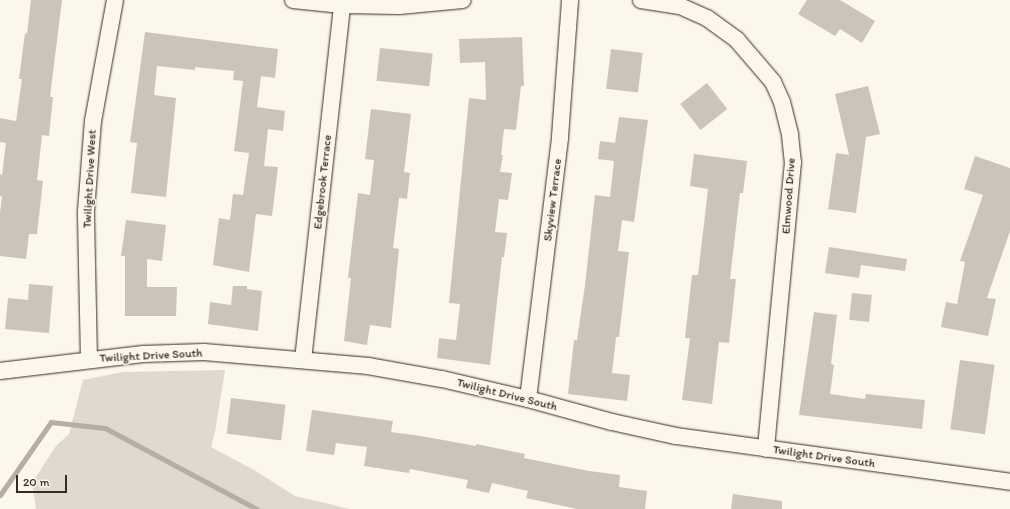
<!DOCTYPE html>
<html>
<head>
<meta charset="utf-8">
<style>
	body { margin:0 }
	#map { position:relative; width:1010px; height:509px; overflow:hidden; background:#fbf7ec; font-family:Itim,sans-serif }
	div>[style] { position:absolute }
	.green>* { inset:0; background:#dfd9ce }
	.stream>* { height:5px; margin:-2.5px; padding:0 2.5px; transform-origin:2.5px; border-radius:2.5px; background:#b6aea2 }
	.building>* { inset:0; background:#ccc4b9; transform-origin:0 0 }
	.roads { filter:drop-shadow(0 0 1px #3b2a1e) drop-shadow(0 0 1px #3b2a1e) }
	.street>* { height:16px; margin:-8px; padding:0 8px; transform-origin:8px; border-radius:8px; background:#fbf7ec }
	span { translate:-50% -50%; white-space:nowrap; text-align:center; line-height:1.15; -webkit-text-stroke:3.5px #fbf7ec; paint-order:stroke }
	.street-label { font-size:12px; color:#3b2a1e }
	.scale { position:absolute; left:16px; top:475px; width:51px; height:18px; box-sizing:border-box; border:2px solid #3b2a1e; border-top:0; padding-left:5px; font-size:12px; line-height:14px; white-space:nowrap; color:#3b2a1e; -webkit-text-stroke:3px #fbf7ec; paint-order:stroke }
</style>
</head>
<body>
<div id="map">
	<div class="green">
		<div style="clip-path:polygon(225px 370px,215px 432px,211px 447px,254px 470px,295px 496px,350px 509px,36px 509px,32px 483px,56px 446px,69px 434px,83px 380px,123px 372px)"></div>
	</div>
	<div class="stream">
		<div style="left:0;top:495px;width:89px;rotate:-55.1deg"></div>
		<div style="left:51px;top:422px;width:54px;rotate:6.3deg"></div>
		<div style="left:105px;top:428px;width:172px;rotate:28.1deg"></div>
	</div>
	<div class="building">
		<div style="clip-path:polygon(31px 0,62px 0,50px 97px,53px 97px,49px 136px,42px 135px,37px 180px,43px 181px,37px 234px,29px 234px,26px 259px,0 256px,0 213px,2px 196px,0 196px,0 174px,2px 175px,6px 143px,0 142px,0 118px,16px 121px,22px 79px,19px 79px,25px 33px,27px 34px)"></div>
		<div style="clip-path:polygon(807px 0,840px 0,875px 21px,862px 43px,840px 29px,835px 36px,798px 14px)"></div>
		<div style="clip-path:polygon(145px 32px,278px 49px,275px 78px,261px 76px,257px 107px,285px 111px,283px 131px,268px 129px,264px 166px,278px 167px,272px 216px,256px 214px,249px 272px,213px 265px,219px 218px,230px 220px,233px 194px,243px 195px,249px 153px,234px 151px,243px 81px,233px 80px,234px 71px,195px 67px,195px 70px,157px 66px,154px 95px,176px 98px,166px 197px,131px 193px,137px 143px,130px 142px)"></div>
		<div style="clip-path:polygon(522px 37px,524px 86px,521px 86px,516px 130px,504px 129px,501px 155px,503px 155px,500px 172px,512px 173px,508px 200px,499px 199px,495px 232px,507px 233px,504px 257px,502px 257px,490px 365px,437px 358px,439px 338px,456px 340px,460px 304px,449px 303px,469px 98px,486px 100px,485px 62px,460px 63px,459px 39px)"></div>
		<div style="left:380px;top:48px;width:53px;height:33px;rotate:6deg"></div>
		<div style="left:611px;top:49px;width:32px;height:40px;rotate:7deg"></div>
		<div style="left:707px;top:83px;width:33px;height:34px;rotate:52deg"></div>
		<div style="clip-path:polygon(868px 86px,880px 134px,866px 137px,856px 213px,828px 209px,836px 153px,849px 155px,835px 94px)"></div>
		<div style="clip-path:polygon(371px 109px,411px 114px,404px 172px,410px 173px,407px 199px,399px 198px,393px 248px,399px 249px,391px 328px,370px 325px,367px 345px,344px 341px,351px 278px,348px 278px,358px 193px,370px 195px,374px 160px,365px 159px)"></div>
		<div style="clip-path:polygon(619px 117px,648px 120px,634px 222px,622px 220px,618px 251px,629px 252px,619px 337px,616px 337px,612px 373px,630px 375px,627px 401px,568px 394px,574px 340px,577px 340px,585px 285px,595px 195px,610px 197px,614px 161px,598px 159px,600px 141px,615px 143px)"></div>
		<div style="clip-path:polygon(694px 154px,747px 161px,743px 193px,740px 193px,730px 279px,736px 279px,729px 343px,719px 342px,712px 404px,682px 400px,690px 338px,685px 338px,692px 275px,698px 275px,708px 189px,690px 186px)"></div>
		<div style="clip-path:polygon(975px 156px,1010px 168px,1010px 231px,987px 298px,996px 299px,988px 336px,941px 327px,946px 302px,957px 304px,965px 262px,960px 261px,983px 195px,964px 189px)"></div>
		<div style="clip-path:polygon(126px 220px,166px 225px,162px 261px,147px 259px,147px 287px,177px 287px,176px 316px,125px 316px,125px 256px,121px 256px)"></div>
		<div style="clip-path:polygon(829px 247px,907px 259px,905px 271px,861px 265px,859px 278px,825px 273px)"></div>
		<div style="clip-path:polygon(29px 284px,53px 286px,49px 333px,5px 329px,8px 298px,28px 300px)"></div>
		<div style="clip-path:polygon(233px 286px,247px 286px,247px 289px,262px 291px,258px 331px,208px 324px,210px 302px,231px 305px)"></div>
		<div style="left:852px;top:293px;width:20px;height:27px;rotate:6deg"></div>
		<div style="clip-path:polygon(814px 312px,837px 315px,831px 364px,834px 365px,830px 394px,865px 399px,866px 394px,925px 400px,922px 429px,799px 415px)"></div>
		<div style="left:960px;top:360px;width:35px;height:70px;rotate:8deg"></div>
		<div style="left:231px;top:398px;width:55px;height:36px;rotate:7deg"></div>
		<div style="clip-path:polygon(312px 410px,393px 421px,391px 432px,421px 436px,476px 446px,476px 444px,525px 454px,524px 458px,589px 471px,620px 475px,619px 487px,647px 491px,645px 509px,577px 509px,526px 498px,528px 491px,492px 483px,489px 493px,466px 488px,468px 480px,410px 469px,409px 473px,364px 466px,367px 447px,336px 443px,334px 455px,306px 451px)"></div>
		<div style="clip-path:polygon(733px 494px,782px 501px,782px 509px,731px 509px)"></div>
	</div>
	<div class="roads">
		<div class="street">
			<div style="left:293px;top:0;width:49px;rotate:5.8deg"></div>
			<div style="left:342px;top:5px;width:57px;rotate:1deg"></div>
			<div style="left:399px;top:6px;width:64px;rotate:-5.4deg"></div>
			<div style="left:641px;top:0;width:39px;rotate:9deg"></div>
			<div style="left:680px;top:6px;width:30px;rotate:24deg"></div>
			<div style="left:707px;top:18px;width:37px;rotate:36deg"></div>
			<div style="left:737px;top:40px;width:55px;rotate:49.4deg"></div>
			<div style="left:773px;top:82px;width:22px;rotate:66deg"></div>
			<div style="left:782px;top:102px;width:34px;rotate:76deg"></div>
			<div style="left:790px;top:135px;width:27px;rotate:84deg"></div>
			<div style="left:793px;top:162px;width:288px;rotate:95.4deg"></div>
			<div style="left:89px;top:360px;width:149px;rotate:-91.2deg"></div>
			<div style="left:86px;top:211px;width:90px;rotate:-85.6deg"></div>
			<div style="left:93px;top:121px;width:123px;rotate:-79.7deg"></div>
			<div style="left:303px;top:360px;width:357px;rotate:-83.7deg"></div>
			<div style="left:0;top:371px;width:144px;rotate:-6.8deg"></div>
			<div style="left:143px;top:354px;width:61px;rotate:-1.9deg"></div>
			<div style="left:204px;top:352px;width:165px;rotate:4.9deg"></div>
			<div style="left:368px;top:366px;width:75px;rotate:10deg"></div>
			<div style="left:442px;top:379px;width:88px;rotate:13.1deg"></div>
			<div style="left:528px;top:399px;width:87px;rotate:15.3deg"></div>
			<div style="left:612px;top:422px;width:66px;rotate:12.3deg"></div>
			<div style="left:676px;top:436px;width:337px;rotate:7.8deg"></div>
			<div style="left:528px;top:399px;width:264px;rotate:-83deg"></div>
			<div style="left:560px;top:137px;width:137px;rotate:-85.8deg"></div>
		</div>
	</div>
	<div class="street-label">
		<span style="left:90px;top:179px;rotate:-87deg">Twilight Drive West</span>
		<span style="left:323px;top:182px;rotate:-84deg">Edgebrook Terrace</span>
		<span style="left:789px;top:196px;rotate:-86deg">Elmwood Drive</span>
		<span style="left:553px;top:200px;rotate:-83deg">Skyview Terrace</span>
		<span style="left:151px;top:356px;rotate:-3deg">Twilight Drive South</span>
		<span style="left:507px;top:395px;rotate:14deg">Twilight Drive South</span>
		<span style="left:824px;top:457px;rotate:8deg">Twilight Drive South</span>
	</div>
	<div class="scale">20 m</div>
</div>
</body>
</html>
